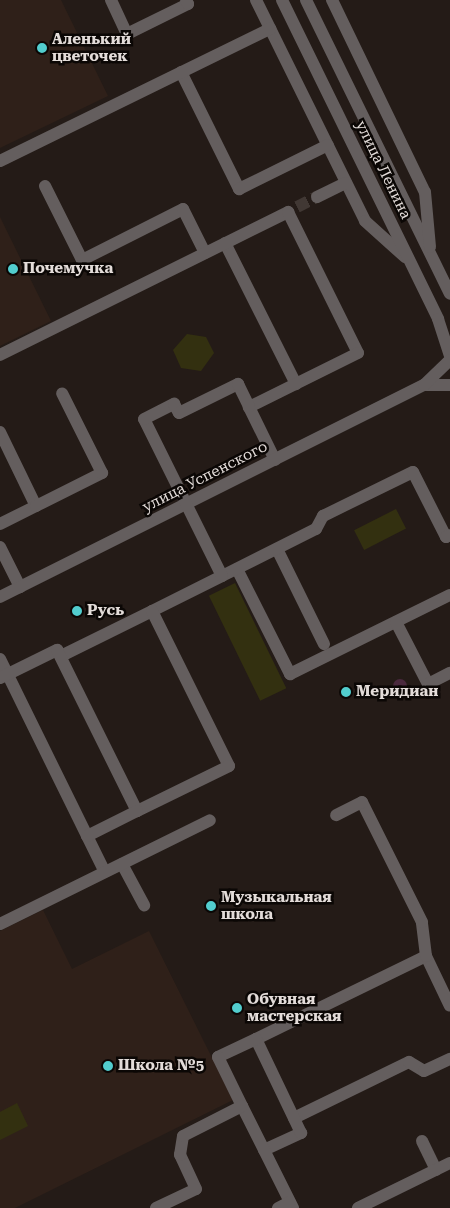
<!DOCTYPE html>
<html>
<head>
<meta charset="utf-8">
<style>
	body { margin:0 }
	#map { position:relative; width:450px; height:1208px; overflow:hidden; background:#241b17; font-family:"Roboto Serif",serif }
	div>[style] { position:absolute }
	.built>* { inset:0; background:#2f2019 }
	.green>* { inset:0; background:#333010; transform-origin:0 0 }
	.water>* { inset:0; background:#4a293d }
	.round { border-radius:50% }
	.minor-tunnel>* { height:12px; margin-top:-6px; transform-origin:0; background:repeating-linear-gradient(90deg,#413834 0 12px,transparent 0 18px) }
	.minor>* { height:12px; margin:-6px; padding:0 6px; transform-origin:6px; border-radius:6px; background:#645e5e }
	.dots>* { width:14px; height:14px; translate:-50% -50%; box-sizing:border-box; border:2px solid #0b0705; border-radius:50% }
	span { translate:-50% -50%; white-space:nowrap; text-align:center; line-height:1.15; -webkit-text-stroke:5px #0b0705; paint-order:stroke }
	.poi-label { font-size:15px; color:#e3dcd9; font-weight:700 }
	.left { translate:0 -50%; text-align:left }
	.street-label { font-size:15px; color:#e3dcd9 }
</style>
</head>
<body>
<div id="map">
	<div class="built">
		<div style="clip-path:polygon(0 0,61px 0,108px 96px,0 148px)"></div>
		<div style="clip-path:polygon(0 217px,51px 321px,0 346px)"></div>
		<div style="clip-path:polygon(43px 910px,72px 969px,149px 931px,233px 1100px,15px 1208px,0 1208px,0 931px)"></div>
	</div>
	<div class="green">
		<div style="clip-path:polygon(187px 334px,206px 337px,214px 353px,201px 371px,181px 368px,173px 350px)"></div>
		<div style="left:396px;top:509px;width:22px;height:47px;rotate:63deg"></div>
		<div style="left:235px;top:583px;width:117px;height:29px;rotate:64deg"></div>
		<div style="clip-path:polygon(17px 1103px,28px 1126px,0 1140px,0 1112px)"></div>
	</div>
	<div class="water">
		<div class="round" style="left:393px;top:679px;width:14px;height:14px"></div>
	</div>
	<div class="minor-tunnel">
		<div style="left:297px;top:207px;width:22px;rotate:-27deg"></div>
	</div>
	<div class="minor">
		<div style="left:111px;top:0;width:38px;rotate:65deg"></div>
		<div style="left:127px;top:34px;width:68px;rotate:-26.2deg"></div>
		<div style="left:188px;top:4px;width:4px;rotate:-117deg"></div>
		<div style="left:256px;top:0;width:246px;rotate:63.7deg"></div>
		<div style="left:365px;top:221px;width:54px;rotate:42deg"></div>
		<div style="left:282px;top:0;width:355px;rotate:63.9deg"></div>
		<div style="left:438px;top:319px;width:39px;rotate:72deg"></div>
		<div style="left:306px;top:0;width:327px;rotate:63.9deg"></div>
		<div style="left:332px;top:0;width:213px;rotate:64.2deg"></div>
		<div style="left:425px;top:192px;width:55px;rotate:84.8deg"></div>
		<div style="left:181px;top:72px;width:131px;rotate:63.6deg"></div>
		<div style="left:239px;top:189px;width:99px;rotate:-26.3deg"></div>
		<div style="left:0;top:161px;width:301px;rotate:-26.1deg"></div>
		<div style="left:45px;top:186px;width:83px;rotate:63.4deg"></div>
		<div style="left:82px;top:260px;width:113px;rotate:-26.8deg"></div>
		<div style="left:183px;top:209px;width:49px;rotate:63.4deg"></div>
		<div style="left:317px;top:197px;width:32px;rotate:-26deg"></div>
		<div style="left:225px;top:243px;width:158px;rotate:63.3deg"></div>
		<div style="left:0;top:355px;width:322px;rotate:-26.4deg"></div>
		<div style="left:288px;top:212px;width:157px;rotate:63.6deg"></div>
		<div style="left:358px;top:353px;width:122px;rotate:153.6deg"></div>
		<div style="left:249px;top:407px;width:59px;rotate:63.9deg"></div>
		<div style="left:424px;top:385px;width:26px"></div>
		<div style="left:0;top:432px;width:82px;rotate:64.1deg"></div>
		<div style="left:36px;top:506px;width:40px;rotate:153.4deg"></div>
		<div style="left:36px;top:506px;width:74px;rotate:-26.6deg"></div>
		<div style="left:102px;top:473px;width:89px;rotate:-116.6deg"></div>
		<div style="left:0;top:547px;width:45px;rotate:63.4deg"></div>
		<div style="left:277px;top:549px;width:106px;rotate:63.7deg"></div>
		<div style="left:237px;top:569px;width:118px;rotate:63.2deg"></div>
		<div style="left:290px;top:674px;width:178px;rotate:-26.3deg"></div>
		<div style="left:222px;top:576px;width:105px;rotate:-26.6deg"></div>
		<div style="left:316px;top:529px;width:15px;rotate:-62deg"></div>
		<div style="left:323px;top:516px;width:100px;rotate:-26.1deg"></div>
		<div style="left:413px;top:472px;width:73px;rotate:63.1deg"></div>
		<div style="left:446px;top:537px;width:4px;rotate:-27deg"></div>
		<div style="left:0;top:597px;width:474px;rotate:-26.6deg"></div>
		<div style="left:424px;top:385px;width:36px;rotate:-44deg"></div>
		<div style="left:152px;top:611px;width:78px;rotate:-26.6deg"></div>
		<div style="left:222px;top:576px;width:175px;rotate:-116.4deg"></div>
		<div style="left:144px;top:419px;width:34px;rotate:-27deg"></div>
		<div style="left:174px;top:404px;width:10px;rotate:61deg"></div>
		<div style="left:179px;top:413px;width:66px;rotate:-26.2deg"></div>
		<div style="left:238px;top:384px;width:25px;rotate:64deg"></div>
		<div style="left:396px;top:622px;width:70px;rotate:62.7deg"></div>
		<div style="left:428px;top:684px;width:25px;rotate:-27deg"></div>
		<div style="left:61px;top:656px;width:102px;rotate:-26.3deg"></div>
		<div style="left:152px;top:611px;width:173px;rotate:63.6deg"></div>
		<div style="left:229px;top:766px;width:102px;rotate:153.9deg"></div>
		<div style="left:0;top:659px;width:237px;rotate:63.8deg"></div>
		<div style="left:0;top:678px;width:64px;rotate:-26.2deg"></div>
		<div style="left:57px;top:650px;width:180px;rotate:63.6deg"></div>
		<div style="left:137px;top:811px;width:56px;rotate:153.4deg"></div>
		<div style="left:122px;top:864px;width:47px;rotate:61.8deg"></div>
		<div style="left:0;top:924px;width:234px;rotate:-26.3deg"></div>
		<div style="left:426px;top:956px;width:55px;rotate:64.4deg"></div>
		<div style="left:256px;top:1039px;width:189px;rotate:-26deg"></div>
		<div style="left:426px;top:956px;width:34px;rotate:-97deg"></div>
		<div style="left:422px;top:922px;width:134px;rotate:-116.6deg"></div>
		<div style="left:362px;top:802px;width:29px;rotate:153deg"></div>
		<div style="left:294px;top:1118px;width:128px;rotate:-26deg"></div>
		<div style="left:409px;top:1062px;width:17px;rotate:31deg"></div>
		<div style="left:424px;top:1071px;width:29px;rotate:-25deg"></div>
		<div style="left:422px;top:1141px;width:32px;rotate:64deg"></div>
		<div style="left:264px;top:1150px;width:41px;rotate:-24.7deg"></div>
		<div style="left:301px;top:1133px;width:104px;rotate:-115.6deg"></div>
		<div style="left:256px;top:1039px;width:42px;rotate:154.7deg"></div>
		<div style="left:218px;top:1057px;width:55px;rotate:63.9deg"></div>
		<div style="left:242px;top:1106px;width:114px;rotate:63.4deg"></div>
		<div style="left:156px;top:1208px;width:44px;rotate:-25.4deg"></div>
		<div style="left:196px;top:1189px;width:38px;rotate:-115deg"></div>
		<div style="left:180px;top:1155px;width:19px;rotate:-81deg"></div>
		<div style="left:183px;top:1136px;width:66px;rotate:-27deg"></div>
		<div style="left:278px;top:1208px;width:13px;rotate:-27deg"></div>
		<div style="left:358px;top:1208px;width:102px;rotate:-26.1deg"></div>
	</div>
	<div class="dots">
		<div style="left:42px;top:48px;background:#52cdce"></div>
		<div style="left:13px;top:269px;background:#52cdce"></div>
		<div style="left:77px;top:611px;background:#52cdce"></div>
		<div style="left:346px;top:692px;background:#52cdce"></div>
		<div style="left:211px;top:906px;background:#52cdce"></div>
		<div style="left:237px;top:1008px;background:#52cdce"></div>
		<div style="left:108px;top:1066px;background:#52cdce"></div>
	</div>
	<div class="poi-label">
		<span class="left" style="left:52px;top:48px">Аленький<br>цветочек</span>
		<span class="left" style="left:23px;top:269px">Почемучка</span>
		<span class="left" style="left:87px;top:611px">Русь</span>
		<span class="left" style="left:356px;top:692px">Меридиан</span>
		<span class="left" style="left:221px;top:906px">Музыкальная<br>школа</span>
		<span class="left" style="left:247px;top:1008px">Обувная<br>мастерская</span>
		<span class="left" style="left:118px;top:1066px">Школа №5</span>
	</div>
	<div class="street-label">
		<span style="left:383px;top:170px;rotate:64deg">улица Ленина</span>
		<span style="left:205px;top:477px;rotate:-27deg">улица Успенского</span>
	</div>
</div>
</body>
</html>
